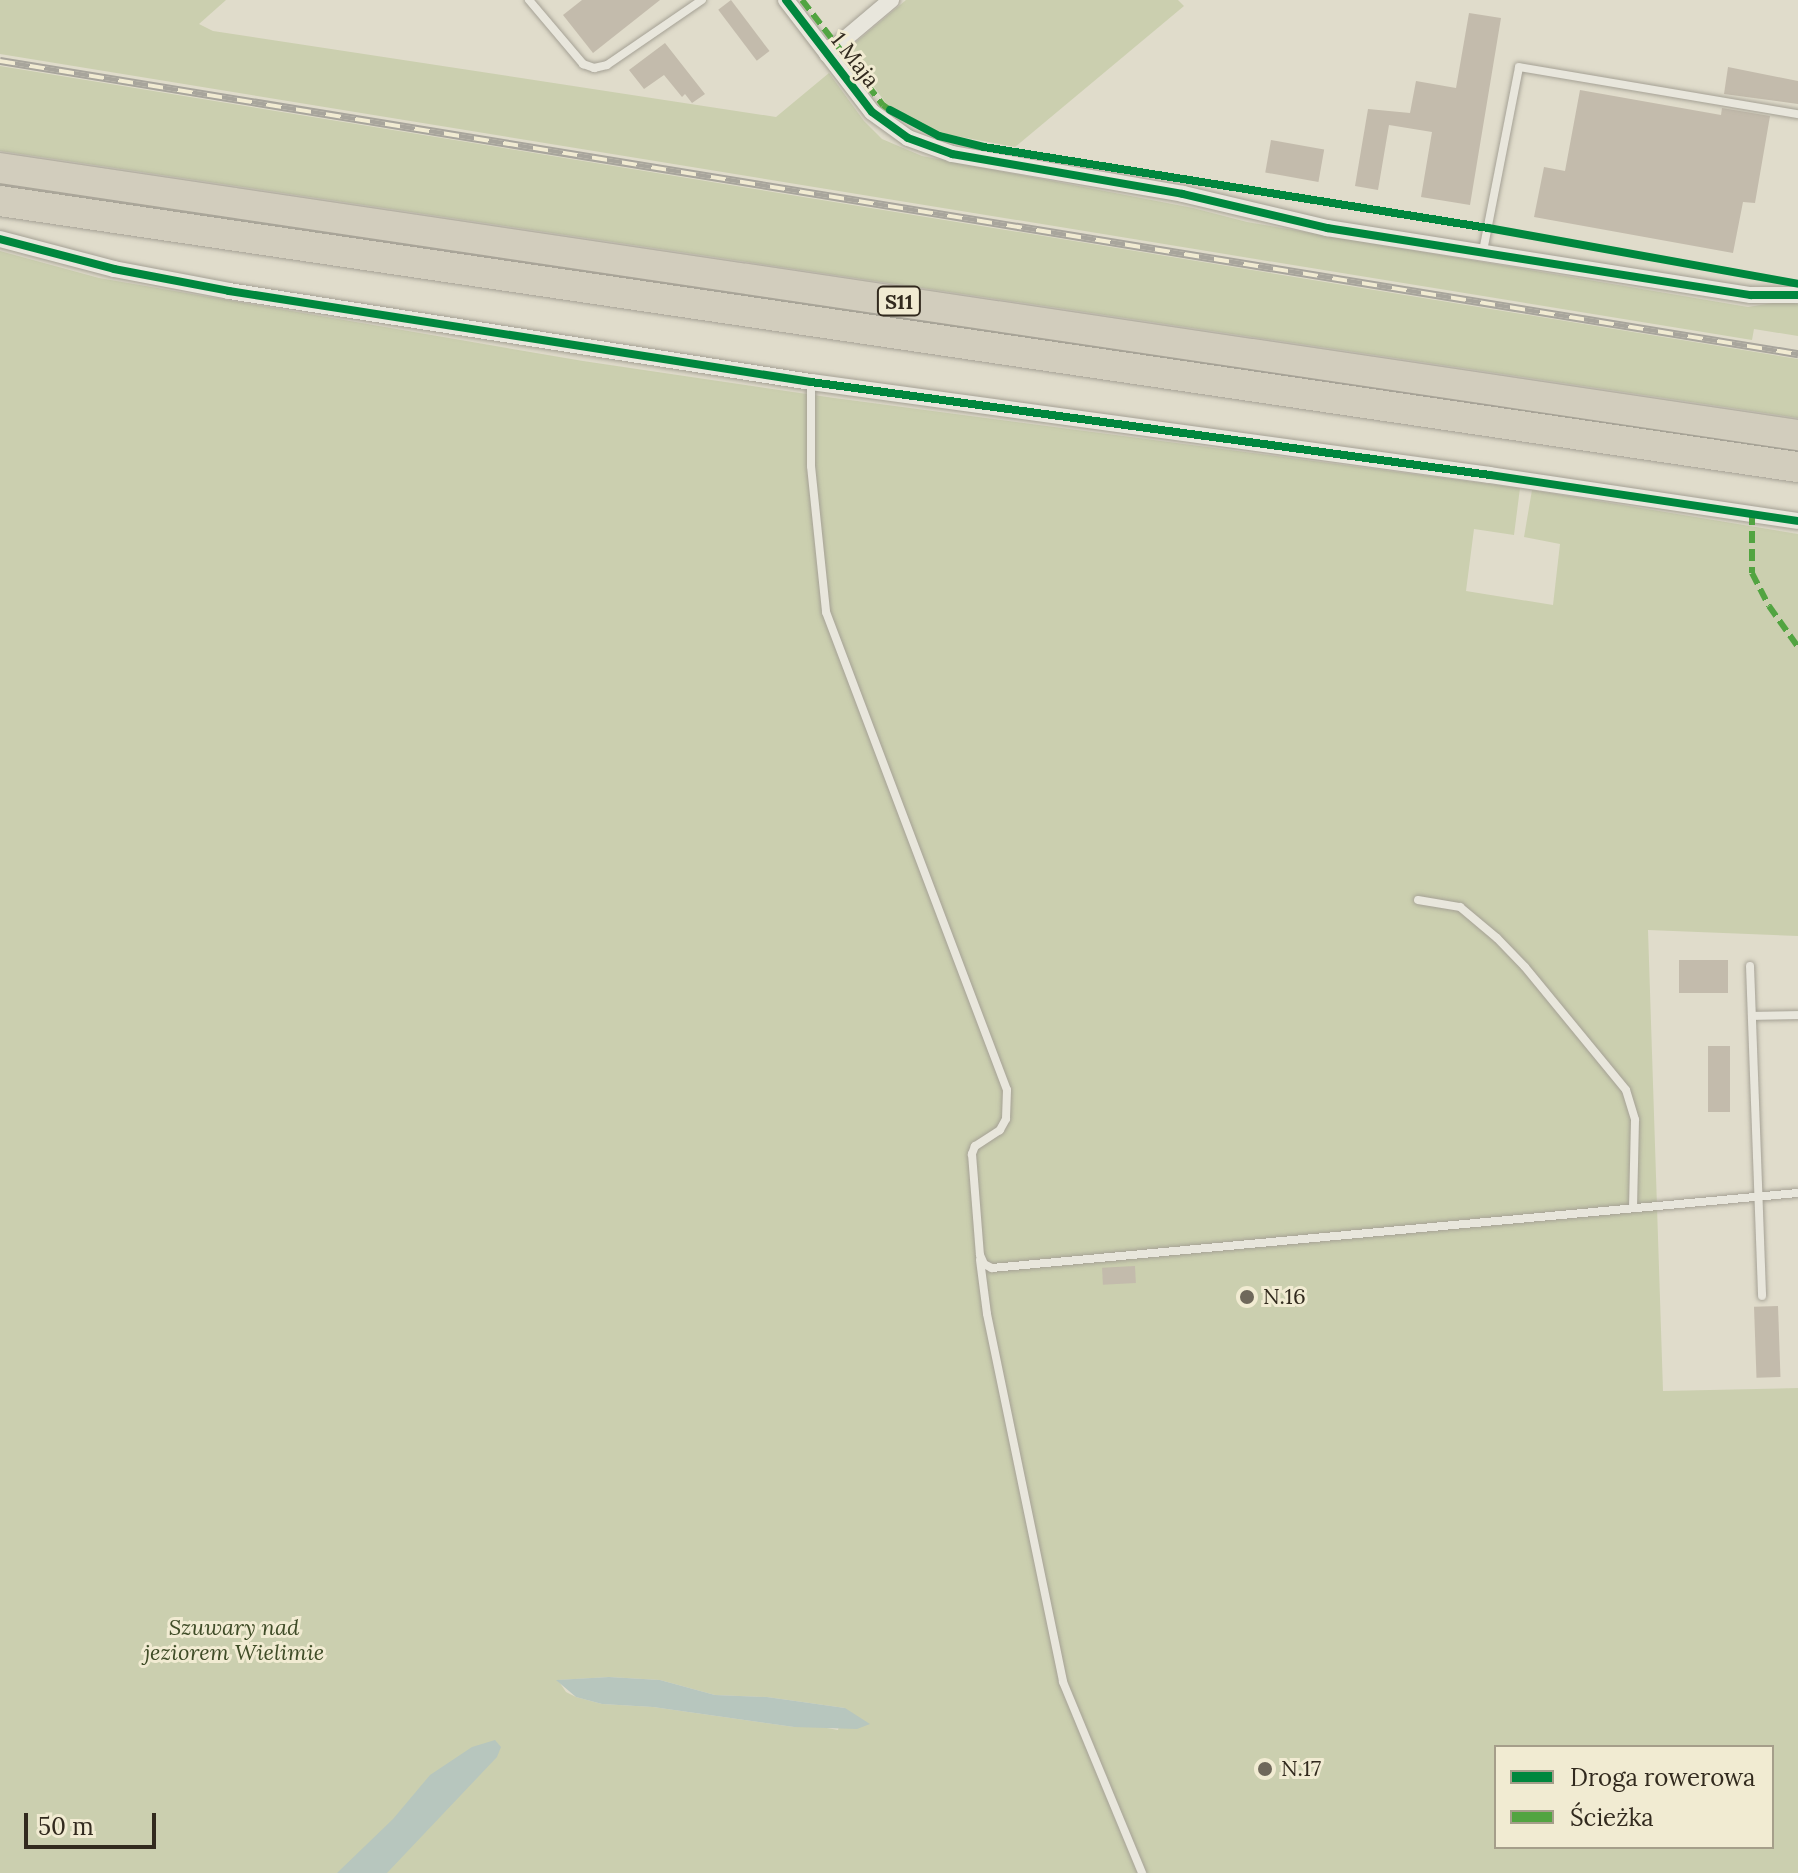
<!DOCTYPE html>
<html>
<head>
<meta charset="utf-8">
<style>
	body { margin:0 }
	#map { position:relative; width:1798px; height:1873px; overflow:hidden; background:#e0dccb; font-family:Lora,serif }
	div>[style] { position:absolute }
	.green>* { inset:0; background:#cbcfaf }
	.water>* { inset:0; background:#b7c6be }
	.building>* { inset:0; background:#c3bbac; transform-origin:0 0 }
	.roads { filter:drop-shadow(0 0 2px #a5a195) drop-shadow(0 0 2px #a5a195) }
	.lane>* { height:8px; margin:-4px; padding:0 4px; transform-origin:4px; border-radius:4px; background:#e8e6dc }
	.street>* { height:16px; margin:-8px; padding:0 8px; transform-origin:8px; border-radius:8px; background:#e8e6dc }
	.highway>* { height:30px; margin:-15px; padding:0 15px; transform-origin:15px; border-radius:15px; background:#d2cdbd }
	.rail>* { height:8px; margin-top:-4px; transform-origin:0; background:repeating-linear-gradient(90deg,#f1ebd2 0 15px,#a8a59c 0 30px); box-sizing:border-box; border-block:2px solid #a8a59c }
	.quiet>* { height:6px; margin-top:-3px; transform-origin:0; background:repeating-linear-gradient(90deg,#52a441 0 12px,transparent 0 18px) }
	.cycleway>* { height:8px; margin:-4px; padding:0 4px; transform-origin:4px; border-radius:4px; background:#00873e }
	.dots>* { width:22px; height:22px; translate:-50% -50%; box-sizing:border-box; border:4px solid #f1ebd2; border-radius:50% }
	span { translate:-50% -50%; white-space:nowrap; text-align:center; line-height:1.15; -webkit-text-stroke:6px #f1ebd2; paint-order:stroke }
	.shield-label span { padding:2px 6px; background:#f1ebd2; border:2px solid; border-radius:6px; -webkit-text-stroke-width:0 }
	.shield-label { font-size:20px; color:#322a1e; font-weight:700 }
	.street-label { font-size:22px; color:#322a1e }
	.poi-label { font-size:22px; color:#322a1e }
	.left { translate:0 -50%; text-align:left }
	.park-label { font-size:22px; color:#3f4c27; font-style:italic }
	.legend { position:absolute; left:1494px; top:1745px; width:280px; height:104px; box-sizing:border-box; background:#f1ebd2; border:2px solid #a59e8a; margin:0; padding:10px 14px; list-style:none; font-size:24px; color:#322a1e }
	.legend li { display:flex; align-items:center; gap:16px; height:40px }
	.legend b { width:40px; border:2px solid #a59e8a }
	.scale { position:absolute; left:24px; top:1813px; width:132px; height:36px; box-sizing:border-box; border:4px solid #322a1e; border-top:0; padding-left:10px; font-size:24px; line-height:28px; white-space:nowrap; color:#322a1e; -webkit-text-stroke:6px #f1ebd2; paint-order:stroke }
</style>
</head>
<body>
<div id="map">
	<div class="green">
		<div style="clip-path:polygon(0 0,226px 0,199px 24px,213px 31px,776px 117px,829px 73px,864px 121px,882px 139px,922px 156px,1193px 208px,1247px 222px,1748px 307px,1784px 301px,1798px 304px,1798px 336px,1754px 329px,1752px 340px,0 54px)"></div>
		<div style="clip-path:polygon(906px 0,1178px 0,1184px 6px,1015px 147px,940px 133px,909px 119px,886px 103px,849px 54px,850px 47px)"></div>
		<div style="clip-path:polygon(0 66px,1798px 359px,1798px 418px,0 151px)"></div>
		<div style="clip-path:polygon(evenodd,0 251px,99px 278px,583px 361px,834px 398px,1520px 488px,1514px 535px,1474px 529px,1466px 591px,1553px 605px,1560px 544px,1524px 537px,1532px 490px,1798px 534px,1798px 936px,1648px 930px,1663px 1391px,1798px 1388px,1798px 1873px,0 1873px,0 251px,609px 1677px,660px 1680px,715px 1695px,767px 1697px,845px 1708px,838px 1730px,810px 1725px,794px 1727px,653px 1707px,602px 1704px,576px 1697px,566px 1692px,558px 1680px,609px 1677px,0 251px,1496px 1747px,1772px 1747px,1772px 1847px,1496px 1847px,1496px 1747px)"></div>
	</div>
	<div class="water">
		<div style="clip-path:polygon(609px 1677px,660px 1680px,715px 1695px,767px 1697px,845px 1708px,870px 1724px,857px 1729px,794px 1727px,653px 1707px,602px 1704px,576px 1697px,556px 1680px)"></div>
		<div style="clip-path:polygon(495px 1740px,501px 1747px,497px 1757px,387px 1873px,337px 1873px,393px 1819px,430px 1775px,472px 1747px)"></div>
	</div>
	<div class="building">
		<div style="clip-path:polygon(582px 0,660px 0,593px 53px,563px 15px)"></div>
		<div style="left:731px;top:0;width:64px;height:16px;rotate:53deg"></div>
		<div style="clip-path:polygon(1469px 13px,1501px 18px,1470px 205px,1421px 197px,1432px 132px,1389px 125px,1378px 190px,1355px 186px,1368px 109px,1410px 113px,1416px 81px,1456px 88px)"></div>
		<div style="clip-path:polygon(665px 43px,705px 94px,692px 103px,685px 94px,682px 97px,664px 75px,644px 89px,629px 70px)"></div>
		<div style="clip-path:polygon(1728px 67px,1798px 81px,1798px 104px,1724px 94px)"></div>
		<div style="clip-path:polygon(1580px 90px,1721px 115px,1722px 108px,1770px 116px,1755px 203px,1743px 202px,1733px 253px,1534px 217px,1544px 167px,1565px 171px)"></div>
		<div style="left:1271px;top:140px;width:54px;height:33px;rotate:10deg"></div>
		<div style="left:1728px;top:960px;width:33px;height:49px;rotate:90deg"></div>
		<div style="left:1708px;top:1046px;width:22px;height:66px"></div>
		<div style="left:1135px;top:1266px;width:17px;height:33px;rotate:87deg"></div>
		<div style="left:1778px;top:1306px;width:71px;height:24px;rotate:88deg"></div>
	</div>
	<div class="roads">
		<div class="lane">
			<div style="left:529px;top:0;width:84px;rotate:49.8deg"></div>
			<div style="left:583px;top:64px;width:12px;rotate:20deg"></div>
			<div style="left:594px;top:68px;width:13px;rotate:-13deg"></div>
			<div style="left:607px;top:65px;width:115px;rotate:-34.4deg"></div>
			<div style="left:1483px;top:251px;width:187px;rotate:-78.9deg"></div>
			<div style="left:1519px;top:67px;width:283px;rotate:9.6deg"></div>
			<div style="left:811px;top:382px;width:84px;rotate:90deg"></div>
			<div style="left:811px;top:466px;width:147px;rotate:84.1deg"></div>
			<div style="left:826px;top:612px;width:511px;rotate:69.26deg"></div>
			<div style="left:1007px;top:1090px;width:29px;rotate:92deg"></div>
			<div style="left:1006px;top:1119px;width:13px;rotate:119deg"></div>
			<div style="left:1000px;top:1130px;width:30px;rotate:147deg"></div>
			<div style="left:975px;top:1146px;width:9px;rotate:111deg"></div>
			<div style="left:972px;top:1154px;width:101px;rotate:85.5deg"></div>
			<div style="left:980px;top:1255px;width:10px;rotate:66deg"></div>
			<div style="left:984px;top:1264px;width:9px;rotate:27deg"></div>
			<div style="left:992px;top:1268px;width:809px;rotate:-5.32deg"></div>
			<div style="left:1418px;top:900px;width:43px;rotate:9.5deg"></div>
			<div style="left:1460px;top:907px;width:48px;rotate:40deg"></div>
			<div style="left:1497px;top:938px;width:40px;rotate:46deg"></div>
			<div style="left:1525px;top:967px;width:159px;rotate:50.6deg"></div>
			<div style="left:1626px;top:1090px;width:31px;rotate:73deg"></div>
			<div style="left:1635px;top:1120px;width:87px;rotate:91.3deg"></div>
			<div style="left:1750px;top:966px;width:330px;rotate:87.9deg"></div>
			<div style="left:1752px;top:1016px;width:46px;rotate:-1.2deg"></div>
			<div style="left:980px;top:1260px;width:54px;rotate:82.6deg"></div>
			<div style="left:987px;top:1314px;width:376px;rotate:78.3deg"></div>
			<div style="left:1063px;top:1682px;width:207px;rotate:67.5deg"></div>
		</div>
		<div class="street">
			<div style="left:786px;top:0;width:141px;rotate:52.5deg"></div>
			<div style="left:872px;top:112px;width:44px;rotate:35.8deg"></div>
			<div style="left:908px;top:138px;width:47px;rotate:20deg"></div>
			<div style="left:952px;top:154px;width:234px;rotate:9.8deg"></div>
			<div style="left:1183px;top:194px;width:148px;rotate:13.3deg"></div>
			<div style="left:1327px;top:228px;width:429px;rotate:9deg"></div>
			<div style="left:1751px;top:295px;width:47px"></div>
			<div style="left:827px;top:54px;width:84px;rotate:-40.2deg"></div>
			<div style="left:0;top:239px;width:118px;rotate:14.7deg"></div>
			<div style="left:114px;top:269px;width:117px;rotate:10.8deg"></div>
			<div style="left:229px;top:291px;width:589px;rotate:8.89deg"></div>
			<div style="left:811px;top:382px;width:685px;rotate:7.8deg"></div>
			<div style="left:1490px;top:475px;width:311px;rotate:8.5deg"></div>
		</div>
		<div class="highway">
			<div style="left:0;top:168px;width:1818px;rotate:8.45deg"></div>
			<div style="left:0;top:201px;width:1818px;rotate:8.42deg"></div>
		</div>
	</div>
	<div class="rail">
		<div style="left:0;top:61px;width:1822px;rotate:9.26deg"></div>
	</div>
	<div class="quiet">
		<div style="left:802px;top:0;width:133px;rotate:52.4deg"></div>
		<div style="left:883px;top:105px;width:16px;rotate:35deg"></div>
		<div style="left:1752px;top:513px;width:60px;rotate:90deg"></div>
		<div style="left:1752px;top:573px;width:37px;rotate:63deg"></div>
		<div style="left:1769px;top:606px;width:50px;rotate:54.7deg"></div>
	</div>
	<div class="cycleway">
		<div style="left:786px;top:0;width:141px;rotate:52.5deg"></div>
		<div style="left:872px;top:112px;width:44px;rotate:35.8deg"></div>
		<div style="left:908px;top:138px;width:47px;rotate:20deg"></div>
		<div style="left:952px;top:154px;width:234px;rotate:9.8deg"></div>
		<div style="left:1183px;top:194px;width:148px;rotate:13.3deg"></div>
		<div style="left:1327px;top:228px;width:429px;rotate:9deg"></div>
		<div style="left:1751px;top:295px;width:47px"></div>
		<div style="left:890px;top:110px;width:55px;rotate:28deg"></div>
		<div style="left:939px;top:136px;width:46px;rotate:13.7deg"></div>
		<div style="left:984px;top:147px;width:510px;rotate:9.13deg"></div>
		<div style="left:1488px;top:228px;width:315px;rotate:10.2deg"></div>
		<div style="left:0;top:239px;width:118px;rotate:14.7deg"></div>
		<div style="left:114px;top:269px;width:117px;rotate:10.8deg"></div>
		<div style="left:229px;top:291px;width:589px;rotate:8.89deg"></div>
		<div style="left:811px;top:382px;width:685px;rotate:7.8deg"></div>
		<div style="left:1490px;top:475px;width:311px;rotate:8.5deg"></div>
	</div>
	<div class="dots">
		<div style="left:1247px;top:1297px;background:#6f685b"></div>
		<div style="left:1265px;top:1769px;background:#6f685b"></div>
	</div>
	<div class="shield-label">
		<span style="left:899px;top:301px">S11</span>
	</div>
	<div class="street-label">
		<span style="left:855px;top:60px;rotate:52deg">1 Maja</span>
	</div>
	<div class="poi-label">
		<span class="left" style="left:1263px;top:1297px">N.16</span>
		<span class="left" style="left:1281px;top:1769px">N.17</span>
	</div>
	<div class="park-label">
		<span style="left:234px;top:1640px">Szuwary nad<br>jeziorem Wielimie</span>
	</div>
	<ul class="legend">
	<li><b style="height:10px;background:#00873e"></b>Droga rowerowa</li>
	<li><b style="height:10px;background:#52a441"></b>Ścieżka</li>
	</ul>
	<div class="scale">50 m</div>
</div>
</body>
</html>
